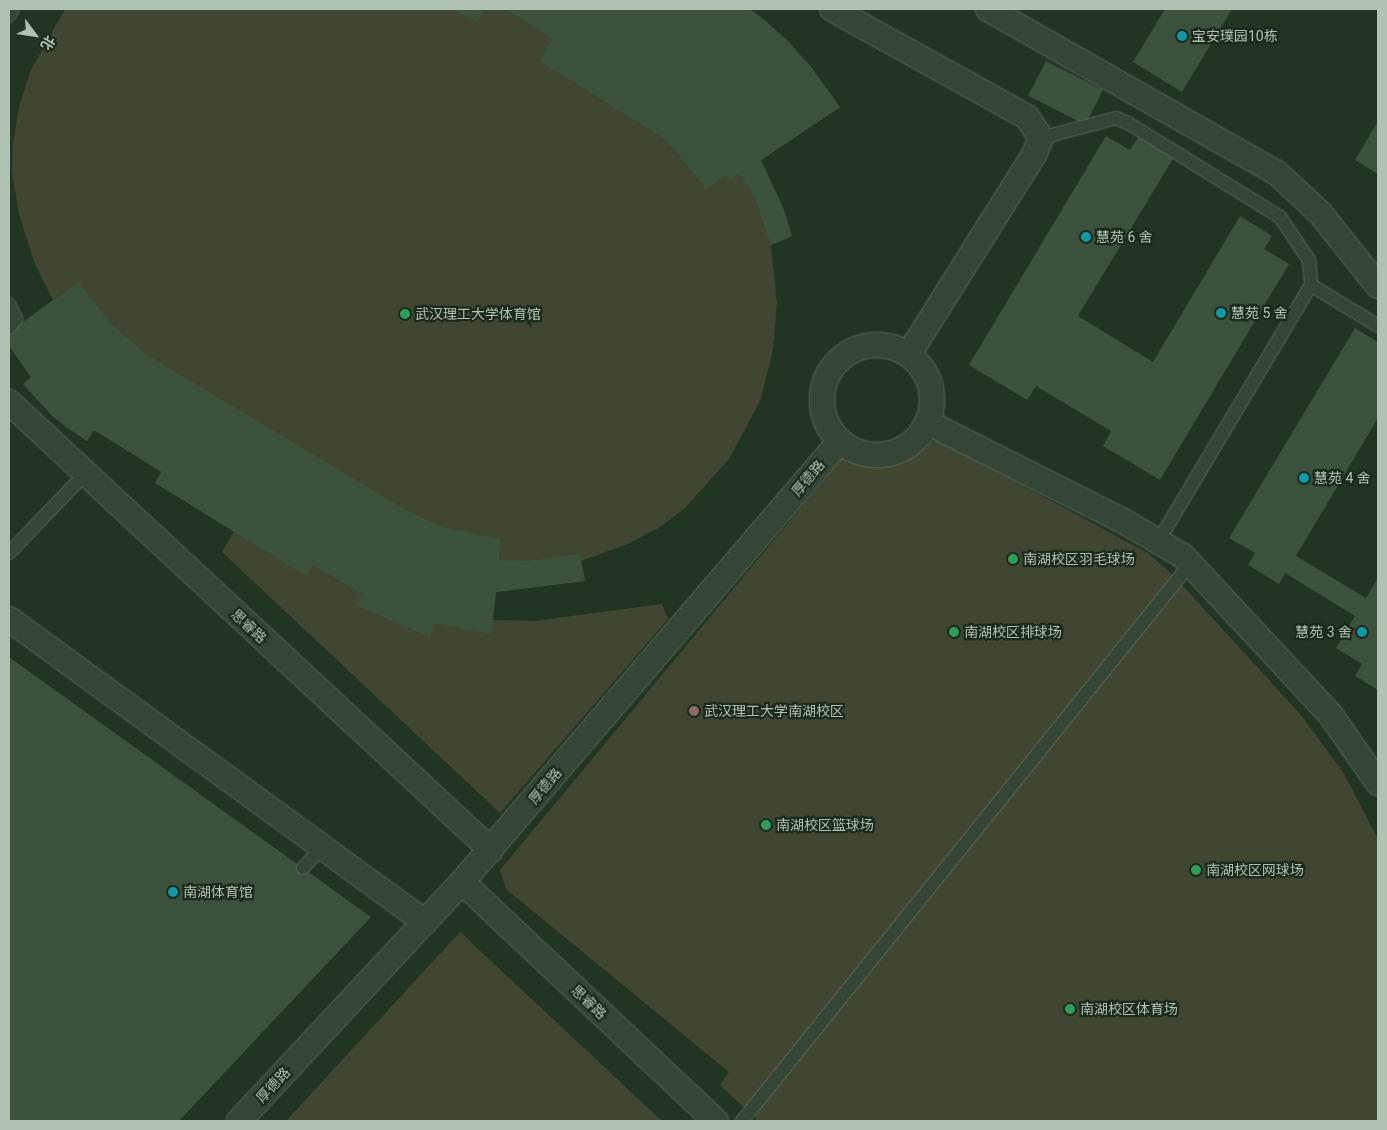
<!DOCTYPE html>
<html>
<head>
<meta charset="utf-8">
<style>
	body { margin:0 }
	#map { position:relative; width:1387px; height:1130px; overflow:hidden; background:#223523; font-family:Roboto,"Noto Sans SC",sans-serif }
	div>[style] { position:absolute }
	.green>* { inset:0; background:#404632 }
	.building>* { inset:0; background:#3c523d; transform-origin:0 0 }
	.roads { filter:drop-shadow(0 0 1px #59695a) drop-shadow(0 0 1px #59695a) }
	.service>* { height:12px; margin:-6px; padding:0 6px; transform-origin:6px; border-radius:6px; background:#354636 }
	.minor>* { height:24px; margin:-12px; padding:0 12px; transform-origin:12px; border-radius:12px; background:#354636 }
	.minor>.ring { margin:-12px; padding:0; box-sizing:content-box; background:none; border:24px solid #354636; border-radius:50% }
	.dots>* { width:14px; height:14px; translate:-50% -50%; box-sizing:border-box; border:2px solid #1b2a1c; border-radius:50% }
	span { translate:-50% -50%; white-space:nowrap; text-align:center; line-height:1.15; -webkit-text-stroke:4.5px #1b2a1c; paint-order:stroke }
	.poi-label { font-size:14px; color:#b0c2b1 }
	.left { translate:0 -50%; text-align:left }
	.right { translate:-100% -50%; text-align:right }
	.street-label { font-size:14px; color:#b0c2b1 }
	.frame { position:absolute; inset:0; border:10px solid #b0c2b1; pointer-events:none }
	.north { position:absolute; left:10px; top:10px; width:50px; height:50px; -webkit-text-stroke:4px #1b2a1c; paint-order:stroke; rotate:121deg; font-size:14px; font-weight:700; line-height:20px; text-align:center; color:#b0c2b1 }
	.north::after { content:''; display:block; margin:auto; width:18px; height:22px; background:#b0c2b1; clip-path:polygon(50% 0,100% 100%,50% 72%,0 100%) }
</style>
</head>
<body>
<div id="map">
	<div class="green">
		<div style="clip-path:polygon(65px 9px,750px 9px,789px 41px,840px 107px,761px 160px,784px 210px,792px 236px,771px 245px,777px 303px,773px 350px,760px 401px,729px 459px,685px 508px,660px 527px,628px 544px,581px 561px,585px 581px,496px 592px,493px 620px,534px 621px,662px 604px,668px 619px,500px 813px,222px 552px,234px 531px,155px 483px,161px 472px,94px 430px,87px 441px,64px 426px,23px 384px,31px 377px,9px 346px,9px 332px,53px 300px,34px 262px,19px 214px,12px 172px,13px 143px,19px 107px,30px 72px)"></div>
		<div style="clip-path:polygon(936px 439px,1148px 553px,1174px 576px,1300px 714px,1343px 772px,1378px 839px,1378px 1121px,758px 1121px,720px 1085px,729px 1072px,506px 889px,500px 870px,843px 457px,862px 464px,892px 464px,906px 460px)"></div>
		<div style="clip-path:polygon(460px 932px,662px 1121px,286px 1121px)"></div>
	</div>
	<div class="building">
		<div style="clip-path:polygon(453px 9px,486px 9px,477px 23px)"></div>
		<div style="clip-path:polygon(506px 9px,750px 9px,767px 22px,809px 64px,840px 107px,761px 160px,784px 210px,792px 236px,771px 245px,755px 198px,739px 173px,730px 180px,726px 176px,706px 189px,677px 152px,660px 136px,540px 61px,553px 39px)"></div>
		<div style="clip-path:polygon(1165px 9px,1232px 9px,1182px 92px,1133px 62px)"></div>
		<div style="left:1046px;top:61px;width:64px;height:39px;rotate:27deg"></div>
		<div style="clip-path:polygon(1378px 121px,1378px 174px,1355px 160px)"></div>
		<div style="clip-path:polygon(1106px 136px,1130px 150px,1139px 136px,1174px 157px,1078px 316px,1153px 362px,1240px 216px,1272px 236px,1264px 249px,1289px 264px,1160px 480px,1103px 446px,1111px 431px,1036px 386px,1027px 400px,969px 365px)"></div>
		<div style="clip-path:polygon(79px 282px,111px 324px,147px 355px,409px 512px,449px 529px,500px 539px,499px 560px,528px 561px,580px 554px,585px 581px,496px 592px,491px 634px,434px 623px,430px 637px,355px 605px,362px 594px,313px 565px,306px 576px,155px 483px,162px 472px,94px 430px,87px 441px,52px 416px,23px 384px,31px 377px,9px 346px,9px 332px)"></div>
		<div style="clip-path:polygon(1355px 328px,1378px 342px,1378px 418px,1296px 556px,1366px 598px,1378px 578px,1378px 690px,1355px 676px,1362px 664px,1336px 648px,1355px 616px,1285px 573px,1279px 584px,1248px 565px,1255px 553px,1229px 538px)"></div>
		<div style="clip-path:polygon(9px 657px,371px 917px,179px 1121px,9px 1121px)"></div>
	</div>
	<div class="roads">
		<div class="service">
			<div style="left:9px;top:16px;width:8px;rotate:-60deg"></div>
			<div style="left:1041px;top:138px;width:78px;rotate:-14.9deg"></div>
			<div style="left:1116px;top:118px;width:13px;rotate:23deg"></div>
			<div style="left:1128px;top:123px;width:179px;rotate:31.7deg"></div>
			<div style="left:1280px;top:217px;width:52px;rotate:56deg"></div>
			<div style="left:1309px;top:260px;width:25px;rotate:85deg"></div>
			<div style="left:1311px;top:285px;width:297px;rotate:120.8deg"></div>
			<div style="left:1311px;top:285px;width:79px;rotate:31.5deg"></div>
			<div style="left:9px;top:304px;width:17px;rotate:65deg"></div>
			<div style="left:16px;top:319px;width:11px;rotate:128deg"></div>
			<div style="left:9px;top:553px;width:110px;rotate:-46.1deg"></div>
			<div style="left:303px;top:868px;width:28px;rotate:-48deg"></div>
			<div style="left:742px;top:1121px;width:716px;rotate:-51.18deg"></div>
		</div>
		<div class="minor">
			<div style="left:832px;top:9px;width:223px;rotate:29deg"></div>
			<div style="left:1027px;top:117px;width:25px;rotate:56deg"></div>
			<div style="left:1041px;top:138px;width:16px;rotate:112deg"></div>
			<div style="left:1035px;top:153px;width:237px;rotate:122.1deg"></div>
			<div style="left:988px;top:9px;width:332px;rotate:29.6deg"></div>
			<div style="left:1277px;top:173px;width:59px;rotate:42.9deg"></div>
			<div style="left:1320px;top:213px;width:93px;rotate:51.5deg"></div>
			<div class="ring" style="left:822px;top:345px;width:86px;height:86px"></div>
			<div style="left:9px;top:402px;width:658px;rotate:42.91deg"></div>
			<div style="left:927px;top:422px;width:222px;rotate:26.8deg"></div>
			<div style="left:1125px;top:522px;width:67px;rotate:30.4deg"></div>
			<div style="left:1183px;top:556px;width:216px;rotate:47.1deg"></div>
			<div style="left:1330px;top:714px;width:84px;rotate:55.2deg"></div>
			<div style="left:9px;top:619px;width:515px;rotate:36.07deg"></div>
			<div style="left:462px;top:882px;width:349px;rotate:43.3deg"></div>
			<div style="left:239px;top:1121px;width:327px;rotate:-47deg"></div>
			<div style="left:462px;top:882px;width:581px;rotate:-49.4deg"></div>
		</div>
	</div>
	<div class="dots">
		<div style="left:1182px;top:36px;background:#0f9aa8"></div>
		<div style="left:1086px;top:237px;background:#0f9aa8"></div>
		<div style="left:1221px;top:313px;background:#0f9aa8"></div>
		<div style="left:405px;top:314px;background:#2e9e5b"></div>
		<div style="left:1304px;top:478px;background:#0f9aa8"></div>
		<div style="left:1013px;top:559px;background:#2e9e5b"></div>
		<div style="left:954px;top:632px;background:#2e9e5b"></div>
		<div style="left:1362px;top:632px;background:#0f9aa8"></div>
		<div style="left:694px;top:711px;background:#8d6e63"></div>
		<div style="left:766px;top:825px;background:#2e9e5b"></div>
		<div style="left:1196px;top:870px;background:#2e9e5b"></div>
		<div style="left:173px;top:892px;background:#0f9aa8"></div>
		<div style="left:1070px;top:1009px;background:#2e9e5b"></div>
	</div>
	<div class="poi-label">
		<span class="left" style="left:1192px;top:36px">宝安璞园10栋</span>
		<span class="left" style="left:1096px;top:237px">慧苑 6 舍</span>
		<span class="left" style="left:1231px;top:313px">慧苑 5 舍</span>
		<span class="left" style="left:415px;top:314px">武汉理工大学体育馆</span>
		<span class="left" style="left:1314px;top:478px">慧苑 4 舍</span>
		<span class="left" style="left:1023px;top:559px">南湖校区羽毛球场</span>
		<span class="left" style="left:964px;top:632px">南湖校区排球场</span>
		<span class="right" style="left:1352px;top:632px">慧苑 3 舍</span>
		<span class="left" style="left:704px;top:711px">武汉理工大学南湖校区</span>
		<span class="left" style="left:776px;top:825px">南湖校区篮球场</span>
		<span class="left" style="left:1206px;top:870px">南湖校区网球场</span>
		<span class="left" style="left:183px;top:892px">南湖体育馆</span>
		<span class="left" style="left:1080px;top:1009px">南湖校区体育场</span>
	</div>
	<div class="street-label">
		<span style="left:808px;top:478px;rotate:-50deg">厚德路</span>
		<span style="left:249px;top:626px;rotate:43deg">思睿路</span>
		<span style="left:545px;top:786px;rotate:-50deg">厚德路</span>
		<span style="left:589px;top:1002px;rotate:43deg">思睿路</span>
		<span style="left:273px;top:1085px;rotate:-47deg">厚德路</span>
	</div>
	<div class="frame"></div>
	<div class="north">北</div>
</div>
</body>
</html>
